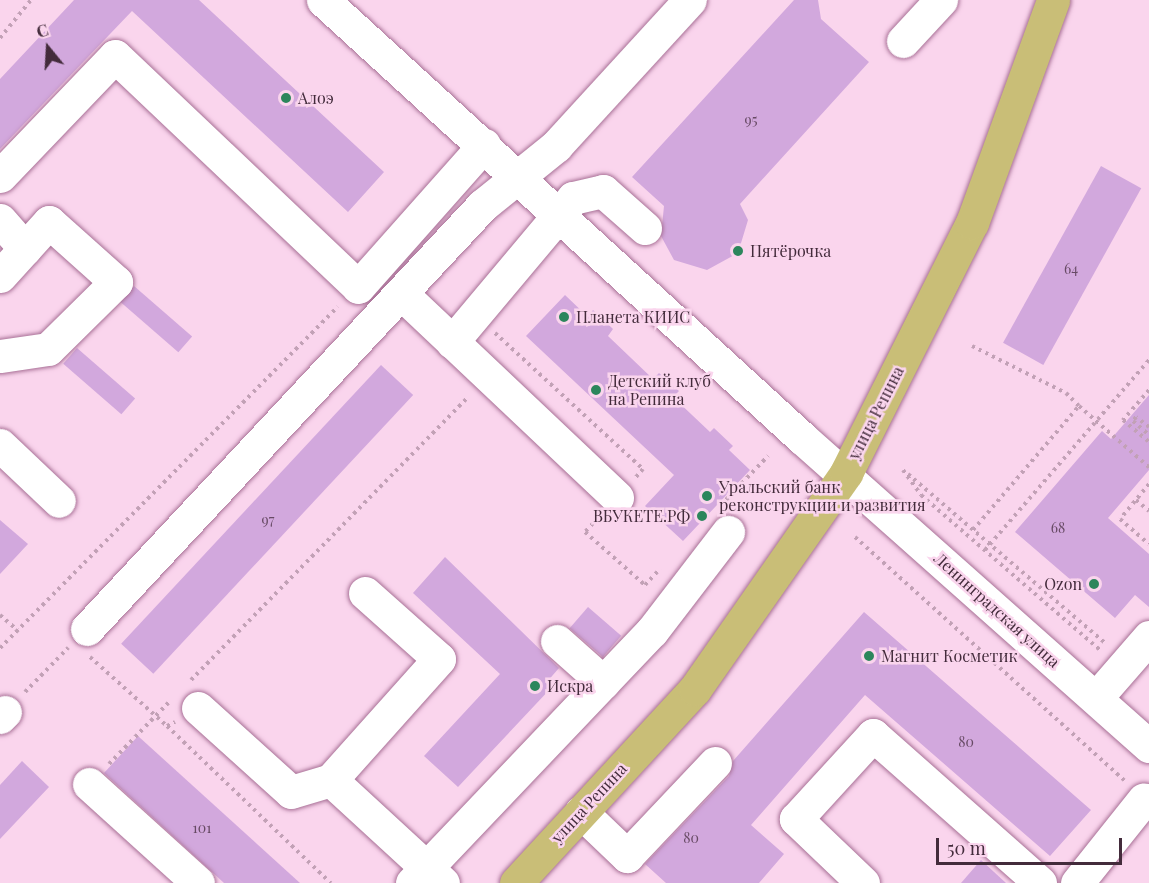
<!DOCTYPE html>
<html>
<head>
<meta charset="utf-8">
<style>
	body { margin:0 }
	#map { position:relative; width:1149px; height:883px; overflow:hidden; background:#fad5ed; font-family:"Playfair Display",serif }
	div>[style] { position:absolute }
	.building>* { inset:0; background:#d2a8dd; transform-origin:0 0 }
	.path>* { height:4px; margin-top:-2px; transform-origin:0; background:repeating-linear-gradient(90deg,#c2a1b6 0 3px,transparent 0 7.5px) }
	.roads { filter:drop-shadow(0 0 2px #a87096) drop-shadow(0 0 2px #a87096) }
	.minor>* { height:33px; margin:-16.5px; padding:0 16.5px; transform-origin:16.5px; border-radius:16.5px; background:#fff }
	.major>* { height:33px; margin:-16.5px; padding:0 16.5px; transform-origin:16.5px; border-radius:16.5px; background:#c9be77 }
	.dots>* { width:16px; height:16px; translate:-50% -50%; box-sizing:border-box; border:3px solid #fad5ed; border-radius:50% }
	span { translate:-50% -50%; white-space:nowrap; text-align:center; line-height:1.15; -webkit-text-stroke:5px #fad5ed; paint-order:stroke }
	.number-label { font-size:14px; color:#674a64 }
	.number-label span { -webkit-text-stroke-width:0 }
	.poi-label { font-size:16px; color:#432b3b }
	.left { translate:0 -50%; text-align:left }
	.right { translate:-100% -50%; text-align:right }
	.street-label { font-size:16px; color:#432b3b }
	.north { position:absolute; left:18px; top:18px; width:60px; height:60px; -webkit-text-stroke:4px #fad5ed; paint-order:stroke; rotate:342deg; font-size:16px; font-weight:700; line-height:24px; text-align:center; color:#432b3b }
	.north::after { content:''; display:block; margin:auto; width:21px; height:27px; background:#432b3b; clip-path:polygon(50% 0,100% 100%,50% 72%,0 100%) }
	.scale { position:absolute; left:936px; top:838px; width:186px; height:27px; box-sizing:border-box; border:3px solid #432b3b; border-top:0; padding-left:8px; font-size:18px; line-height:21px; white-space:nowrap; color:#432b3b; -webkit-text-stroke:4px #fad5ed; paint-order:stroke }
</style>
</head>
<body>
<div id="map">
	<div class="building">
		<div style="clip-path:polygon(74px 0,199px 0,384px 172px,348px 212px,132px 11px,0 149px,0 79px)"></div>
		<div style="clip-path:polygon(794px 0,818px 0,821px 19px,869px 62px,740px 204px,748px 220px,738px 253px,707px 270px,674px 260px,661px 236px,664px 206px,632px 177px)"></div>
		<div style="left:1101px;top:166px;width:46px;height:202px;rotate:29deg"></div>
		<div style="left:134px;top:286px;width:77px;height:21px;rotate:41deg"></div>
		<div style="clip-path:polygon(565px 295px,588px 317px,593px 310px,613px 329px,608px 336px,653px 379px,659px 373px,679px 391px,673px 397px,710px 432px,714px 428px,733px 446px,729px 450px,750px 470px,683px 541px,645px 506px,674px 475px,526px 336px)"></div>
		<div style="left:77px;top:348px;width:77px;height:21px;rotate:41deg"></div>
		<div style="left:381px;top:365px;width:44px;height:381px;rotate:43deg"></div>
		<div style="clip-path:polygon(1149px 395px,1149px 470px,1108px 518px,1149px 554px,1149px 607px,1135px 595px,1115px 618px,1015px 532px,1102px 431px,1111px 439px)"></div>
		<div style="clip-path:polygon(0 520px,28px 544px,0 574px)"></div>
		<div style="clip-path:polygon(445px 557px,559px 668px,546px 683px,551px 688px,458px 787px,424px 756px,500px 674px,413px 593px)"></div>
		<div style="left:588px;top:607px;width:44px;height:28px;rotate:41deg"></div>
		<div style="clip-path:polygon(864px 612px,1091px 810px,1050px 856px,865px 695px,751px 825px,784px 854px,759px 883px,666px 883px,645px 864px,729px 776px,733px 761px)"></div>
		<div style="clip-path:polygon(138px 736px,300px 883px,224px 883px,104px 773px)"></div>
		<div style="clip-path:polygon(22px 761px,49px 787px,0 839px,0 785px)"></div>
		<div style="clip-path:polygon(981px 860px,1006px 883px,961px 883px)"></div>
	</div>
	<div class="path">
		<div style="left:0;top:38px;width:49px;rotate:-50.8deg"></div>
		<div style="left:495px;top:333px;width:201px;rotate:42.6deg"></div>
		<div style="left:643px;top:469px;width:11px;rotate:131deg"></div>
		<div style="left:972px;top:346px;width:105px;rotate:26.6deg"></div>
		<div style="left:1066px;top:393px;width:18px;rotate:45deg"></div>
		<div style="left:1149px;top:390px;width:40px;rotate:131deg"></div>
		<div style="left:1123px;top:420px;width:34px;rotate:40deg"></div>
		<div style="left:1149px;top:427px;width:16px;rotate:-142deg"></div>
		<div style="left:1136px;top:417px;width:5px;rotate:127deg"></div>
		<div style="left:1133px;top:421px;width:21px;rotate:41deg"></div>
		<div style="left:903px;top:470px;width:31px;rotate:54deg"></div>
		<div style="left:921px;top:495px;width:238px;rotate:40.9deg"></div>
		<div style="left:908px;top:474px;width:260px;rotate:40.6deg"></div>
		<div style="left:1149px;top:484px;width:45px;rotate:129.6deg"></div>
		<div style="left:1120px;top:519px;width:38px;rotate:41deg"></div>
		<div style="left:1136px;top:500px;width:17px;rotate:40deg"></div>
		<div style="left:721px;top:505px;width:68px;rotate:-46.2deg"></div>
		<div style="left:598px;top:518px;width:19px;rotate:133deg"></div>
		<div style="left:585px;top:532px;width:80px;rotate:41.5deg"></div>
		<div style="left:645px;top:585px;width:22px;rotate:-47deg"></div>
		<div style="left:973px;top:530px;width:163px;rotate:-49.5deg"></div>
		<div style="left:1079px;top:406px;width:93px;rotate:41.1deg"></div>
		<div style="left:855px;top:537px;width:363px;rotate:42.1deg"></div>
		<div style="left:985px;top:550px;width:251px;rotate:-49.2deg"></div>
		<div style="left:0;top:615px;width:23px;rotate:41deg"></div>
		<div style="left:0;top:648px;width:480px;rotate:-45.3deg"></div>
		<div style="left:90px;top:657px;width:103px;rotate:41.9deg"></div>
		<div style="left:167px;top:726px;width:9px;rotate:-27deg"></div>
		<div style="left:191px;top:680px;width:397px;rotate:-45.6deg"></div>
		<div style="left:25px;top:692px;width:62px;rotate:-45.7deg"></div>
		<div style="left:167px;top:726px;width:227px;rotate:43.8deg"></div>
		<div style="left:109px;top:764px;width:86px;rotate:-45.9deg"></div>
	</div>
	<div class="roads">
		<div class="minor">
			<div style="left:323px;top:0;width:649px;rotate:42.44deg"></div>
			<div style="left:802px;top:438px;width:464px;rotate:41.6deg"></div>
			<div style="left:903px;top:41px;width:56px;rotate:-47.2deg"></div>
			<div style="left:0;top:176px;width:166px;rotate:-46.2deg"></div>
			<div style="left:115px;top:56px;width:335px;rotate:43.5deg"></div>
			<div style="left:358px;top:287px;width:190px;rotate:-48.4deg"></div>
			<div style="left:0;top:220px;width:38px;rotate:49deg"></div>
			<div style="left:0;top:276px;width:73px;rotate:-47.8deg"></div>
			<div style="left:49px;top:222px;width:90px;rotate:41.8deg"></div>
			<div style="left:116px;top:282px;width:95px;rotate:135.4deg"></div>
			<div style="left:48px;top:349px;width:49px;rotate:171.7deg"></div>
			<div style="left:402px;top:294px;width:296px;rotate:43.4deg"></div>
			<div style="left:452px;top:342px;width:188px;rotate:-50deg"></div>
			<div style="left:573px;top:198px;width:31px;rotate:-13deg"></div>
			<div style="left:603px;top:191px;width:56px;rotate:41.4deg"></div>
			<div style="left:0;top:445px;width:81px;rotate:43.5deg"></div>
			<div style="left:365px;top:593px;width:99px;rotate:41.7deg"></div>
			<div style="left:439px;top:659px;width:162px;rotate:131.8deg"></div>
			<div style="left:331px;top:780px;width:152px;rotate:42.6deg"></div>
			<div style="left:87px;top:629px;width:580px;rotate:-46.96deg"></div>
			<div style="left:483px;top:205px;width:94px;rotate:-38.9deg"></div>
			<div style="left:556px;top:146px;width:198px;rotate:-47.5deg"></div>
			<div style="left:557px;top:641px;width:62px;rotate:41.7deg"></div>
			<div style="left:1096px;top:698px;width:81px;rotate:-49deg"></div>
			<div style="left:198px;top:708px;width:125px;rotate:42.1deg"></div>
			<div style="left:291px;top:792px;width:42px;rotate:-16.7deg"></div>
			<div style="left:0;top:717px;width:7px;rotate:-45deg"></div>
			<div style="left:89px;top:784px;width:147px;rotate:42.2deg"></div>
			<div style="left:581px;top:812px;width:64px;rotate:43.7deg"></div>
			<div style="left:627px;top:856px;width:128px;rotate:-46.6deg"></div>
			<div style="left:412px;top:883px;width:348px;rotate:-46.4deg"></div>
			<div style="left:652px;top:631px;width:125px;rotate:-52.5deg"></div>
			<div style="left:863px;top:883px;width:93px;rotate:-136.3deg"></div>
			<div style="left:796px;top:819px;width:114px;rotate:-47.5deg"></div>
			<div style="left:873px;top:735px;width:223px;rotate:41.5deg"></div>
			<div style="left:1077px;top:883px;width:107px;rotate:-51.4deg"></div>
		</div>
		<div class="major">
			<div style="left:516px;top:883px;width:264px;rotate:-47.3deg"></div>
			<div style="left:695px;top:689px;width:264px;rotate:-55deg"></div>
			<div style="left:846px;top:473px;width:280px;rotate:-63.3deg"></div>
			<div style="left:972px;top:223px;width:237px;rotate:-70deg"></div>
		</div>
	</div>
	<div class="dots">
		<div style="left:286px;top:98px;background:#2c865c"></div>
		<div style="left:738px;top:251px;background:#2c865c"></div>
		<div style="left:564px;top:317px;background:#2c865c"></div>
		<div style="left:596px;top:390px;background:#2c865c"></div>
		<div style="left:707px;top:496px;background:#2c865c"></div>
		<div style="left:702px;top:516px;background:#2c865c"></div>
		<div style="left:1094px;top:584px;background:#2c865c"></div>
		<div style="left:869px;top:656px;background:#2c865c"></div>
		<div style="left:535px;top:686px;background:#2c865c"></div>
	</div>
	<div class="number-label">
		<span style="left:751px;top:120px">95</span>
		<span style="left:1071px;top:269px">64</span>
		<span style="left:268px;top:520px">97</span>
		<span style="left:1058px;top:528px">68</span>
		<span style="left:966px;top:742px">80</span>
		<span style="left:202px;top:828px">101</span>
		<span style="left:691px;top:838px">80</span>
	</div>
	<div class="poi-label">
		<span class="left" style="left:298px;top:98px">Алоэ</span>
		<span class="left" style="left:750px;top:251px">Пятёрочка</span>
		<span class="left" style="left:576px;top:317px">Планета КИИС</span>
		<span class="left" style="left:608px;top:390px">Детский клуб<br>на Репина</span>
		<span class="left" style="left:719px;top:496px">Уральский банк<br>реконструкции и развития</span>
		<span class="right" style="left:690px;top:516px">ВБУКЕТЕ.РФ</span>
		<span class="right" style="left:1082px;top:584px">Ozon</span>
		<span class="left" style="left:881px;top:656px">Магнит Косметик</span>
		<span class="left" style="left:547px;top:686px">Искра</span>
	</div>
	<div class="street-label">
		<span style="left:876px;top:413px;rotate:-63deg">улица Репина</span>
		<span style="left:997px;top:610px;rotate:42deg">Ленинградская улица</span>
		<span style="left:589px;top:803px;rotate:-47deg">улица Репина</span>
	</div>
	<div class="north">С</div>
	<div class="scale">50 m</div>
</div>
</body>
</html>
